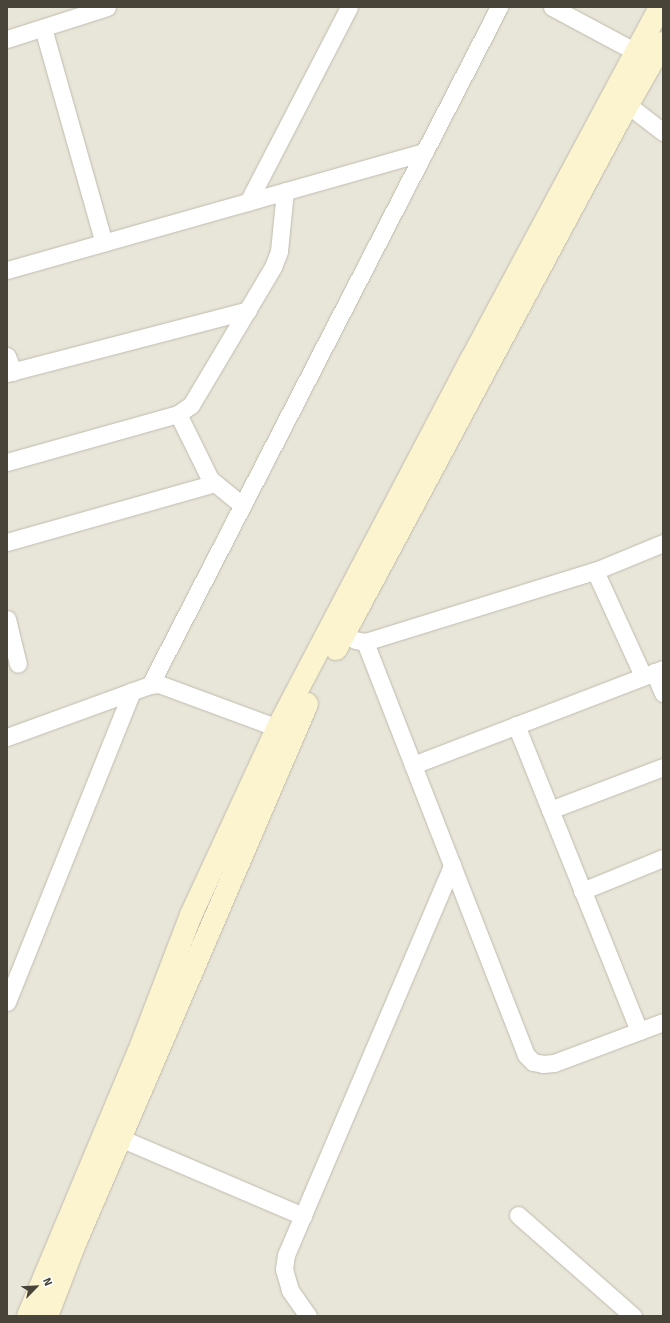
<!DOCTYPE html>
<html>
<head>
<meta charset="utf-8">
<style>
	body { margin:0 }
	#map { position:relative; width:670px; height:1323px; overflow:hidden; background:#f4f2eb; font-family:"Fira Sans",sans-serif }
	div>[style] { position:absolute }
	.residential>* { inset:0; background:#e8e5d9; transform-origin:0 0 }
	.roads { filter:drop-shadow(0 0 1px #c0bbae) drop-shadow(0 0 1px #c0bbae) }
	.street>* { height:17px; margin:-8.5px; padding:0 8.5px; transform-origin:8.5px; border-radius:8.5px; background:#fff }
	.secondary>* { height:22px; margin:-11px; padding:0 11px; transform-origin:11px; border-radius:11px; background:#fbf4ce }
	span { translate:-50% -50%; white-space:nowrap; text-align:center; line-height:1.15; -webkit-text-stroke:3.5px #fff; paint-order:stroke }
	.frame { position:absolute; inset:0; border:8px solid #484439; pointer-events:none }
	.north { position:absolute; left:16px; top:1267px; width:40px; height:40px; -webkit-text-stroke:3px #fff; paint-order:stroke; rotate:66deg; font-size:11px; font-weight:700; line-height:16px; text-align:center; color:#484439 }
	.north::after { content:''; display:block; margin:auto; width:14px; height:18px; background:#484439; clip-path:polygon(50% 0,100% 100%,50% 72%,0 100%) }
</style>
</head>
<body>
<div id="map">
	<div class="residential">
		<div style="left:7px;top:7px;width:656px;height:1309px"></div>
	</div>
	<div class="roads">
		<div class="street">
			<div style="left:552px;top:7px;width:108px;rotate:28.2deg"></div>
			<div style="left:43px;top:28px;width:223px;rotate:74.2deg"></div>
			<div style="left:7px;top:39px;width:105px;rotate:-17.7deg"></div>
			<div style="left:619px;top:98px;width:56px;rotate:37.7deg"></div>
			<div style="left:248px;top:202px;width:220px;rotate:-62.6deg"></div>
			<div style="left:7px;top:270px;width:434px;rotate:-15.8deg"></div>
			<div style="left:7px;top:356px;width:17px;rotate:69deg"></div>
			<div style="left:7px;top:373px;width:249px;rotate:-14.6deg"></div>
			<div style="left:178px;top:414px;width:72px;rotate:63.8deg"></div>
			<div style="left:210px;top:479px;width:41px;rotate:39.1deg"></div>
			<div style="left:7px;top:462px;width:178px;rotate:-15.7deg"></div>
			<div style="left:178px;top:414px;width:16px;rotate:-35deg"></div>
			<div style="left:191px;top:405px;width:161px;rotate:-59.3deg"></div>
			<div style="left:273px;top:267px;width:17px;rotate:-69deg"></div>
			<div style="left:279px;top:251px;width:60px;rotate:-84.3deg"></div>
			<div style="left:7px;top:542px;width:216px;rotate:-15.8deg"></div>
			<div style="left:595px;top:571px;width:115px;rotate:65.4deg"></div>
			<div style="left:7px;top:619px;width:46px;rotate:76.3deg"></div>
			<div style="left:355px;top:640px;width:10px;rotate:11deg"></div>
			<div style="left:365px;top:642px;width:241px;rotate:-17.2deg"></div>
			<div style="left:595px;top:571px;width:74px;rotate:-22.4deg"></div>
			<div style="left:365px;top:642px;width:443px;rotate:68.7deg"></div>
			<div style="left:526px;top:1055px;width:10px;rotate:45deg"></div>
			<div style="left:533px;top:1062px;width:10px;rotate:11deg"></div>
			<div style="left:543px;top:1064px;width:11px;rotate:-5deg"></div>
			<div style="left:554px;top:1063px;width:116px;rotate:-20.6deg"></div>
			<div style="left:654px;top:672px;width:23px;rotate:67deg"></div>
			<div style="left:150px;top:685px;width:763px;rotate:-62.76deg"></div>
			<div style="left:516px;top:725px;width:330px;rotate:68.1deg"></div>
			<div style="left:7px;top:737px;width:152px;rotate:-20deg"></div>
			<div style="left:150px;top:685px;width:9px;rotate:-6deg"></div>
			<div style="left:159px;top:684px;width:139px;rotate:20.3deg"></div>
			<div style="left:413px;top:765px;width:268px;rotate:-21deg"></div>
			<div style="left:550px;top:810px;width:121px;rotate:-20.8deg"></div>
			<div style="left:582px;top:891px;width:87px;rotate:-22.2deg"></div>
			<div style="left:7px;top:1002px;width:335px;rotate:-68.1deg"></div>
			<div style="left:120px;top:1138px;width:199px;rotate:23.1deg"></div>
			<div style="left:518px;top:1215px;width:153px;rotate:41.3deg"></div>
			<div style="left:308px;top:1316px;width:32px;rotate:-125deg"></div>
			<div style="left:290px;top:1290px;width:22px;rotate:-106deg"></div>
			<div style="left:284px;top:1269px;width:14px;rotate:-82deg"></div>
			<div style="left:286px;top:1255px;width:424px;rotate:-66.9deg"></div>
		</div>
		<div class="secondary">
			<div style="left:336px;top:649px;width:600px;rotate:-61.85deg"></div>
			<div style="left:619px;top:120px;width:89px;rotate:-60.3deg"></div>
			<div style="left:28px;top:1316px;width:287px;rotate:-67.3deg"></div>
			<div style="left:139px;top:1051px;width:146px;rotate:-69.1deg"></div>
			<div style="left:191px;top:915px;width:207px;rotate:-65.2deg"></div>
			<div style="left:278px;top:727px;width:417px;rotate:-62.3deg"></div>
			<div style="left:472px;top:358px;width:398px;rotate:-61.8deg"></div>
			<div style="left:47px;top:1316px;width:75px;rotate:-68.9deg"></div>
			<div style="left:74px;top:1246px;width:590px;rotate:-66.74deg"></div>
		</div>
	</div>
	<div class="frame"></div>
	<div class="north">N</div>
</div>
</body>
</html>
